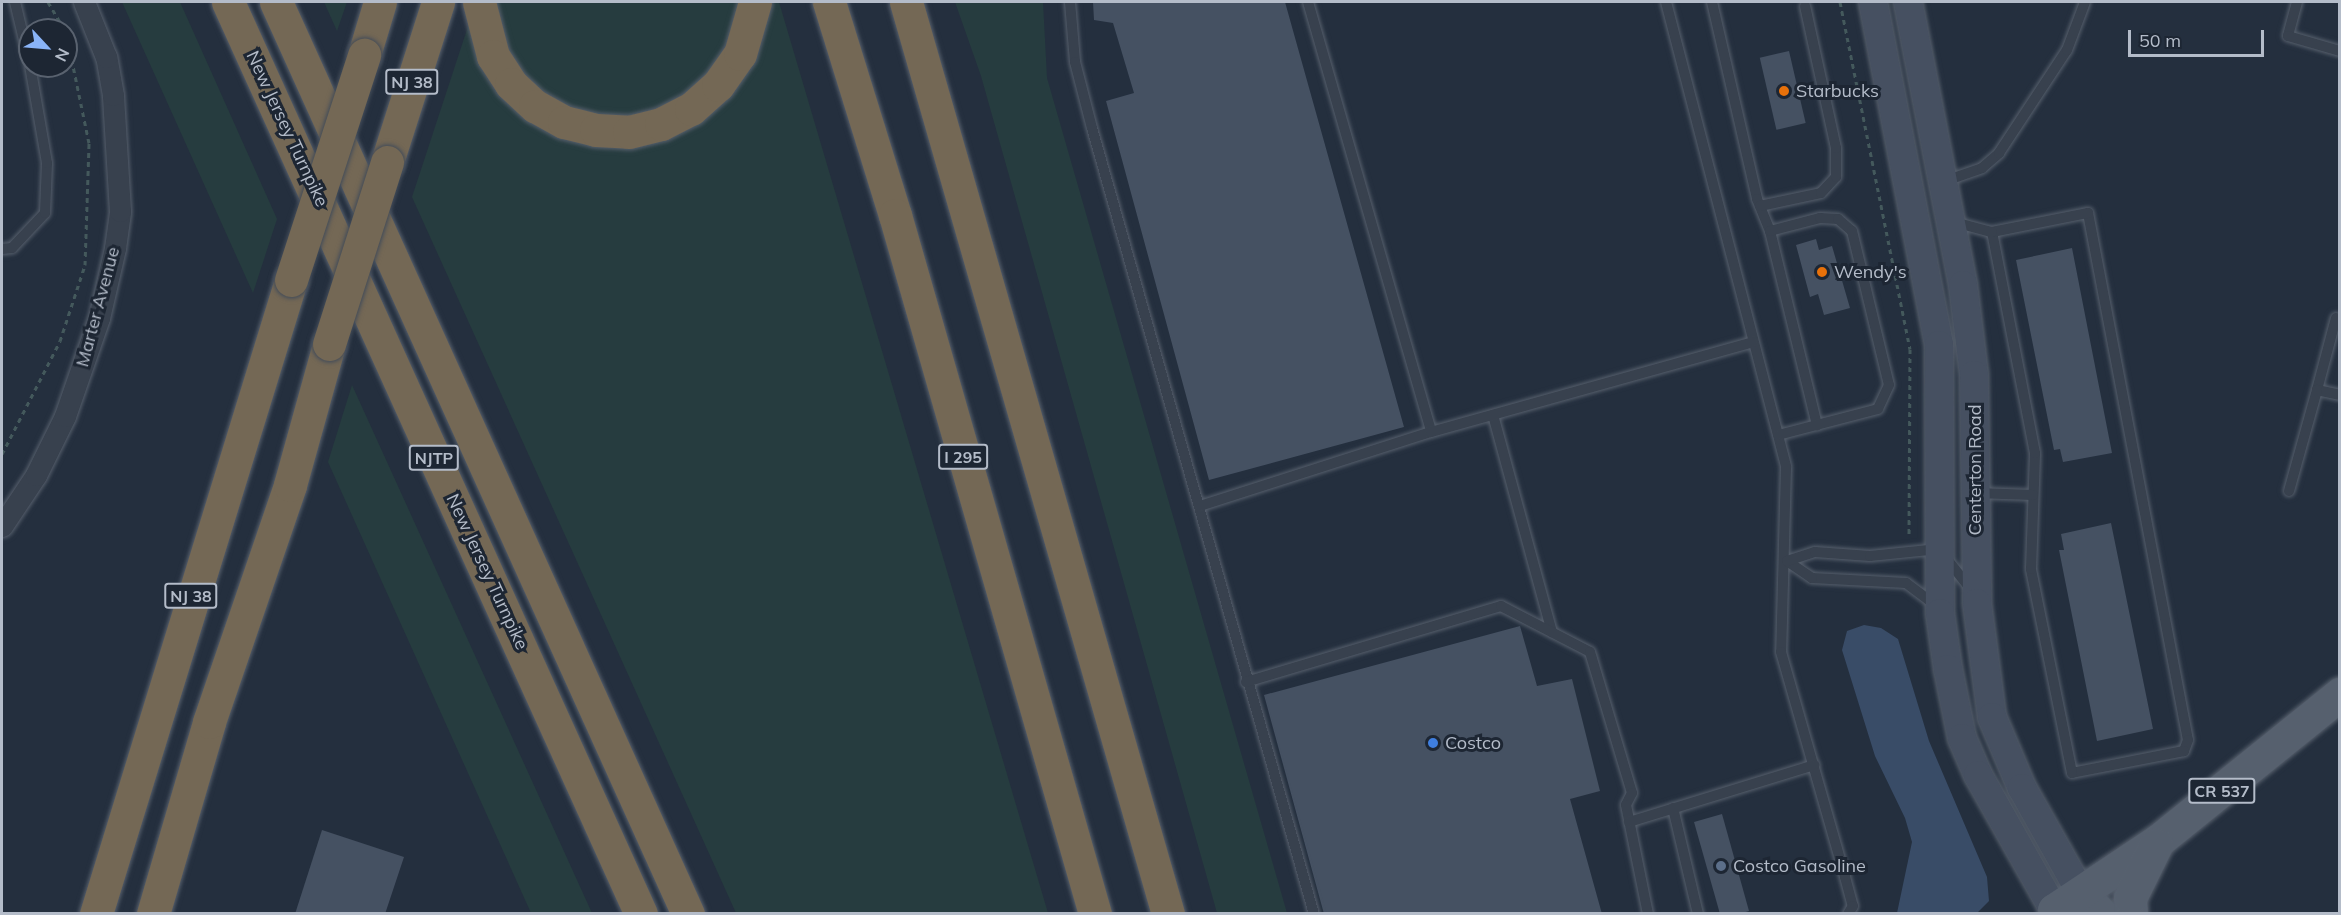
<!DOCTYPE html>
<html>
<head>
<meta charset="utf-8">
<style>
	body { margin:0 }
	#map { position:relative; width:2341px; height:915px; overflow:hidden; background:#242f3e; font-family:Mulish,sans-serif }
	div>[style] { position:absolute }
	.green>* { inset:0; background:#263c3f }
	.water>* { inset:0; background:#394c67 }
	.building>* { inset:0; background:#455162; transform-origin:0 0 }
	.path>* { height:3px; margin-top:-1.5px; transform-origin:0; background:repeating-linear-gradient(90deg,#44595c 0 4.5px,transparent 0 9px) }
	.roads { filter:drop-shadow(0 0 2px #565f6c) drop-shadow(0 0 2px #565f6c) }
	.lane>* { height:10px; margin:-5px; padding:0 5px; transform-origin:5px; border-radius:5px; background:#38414e }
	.street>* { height:21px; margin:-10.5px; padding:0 10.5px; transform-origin:10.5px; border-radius:10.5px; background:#38414e }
	.secondary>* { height:28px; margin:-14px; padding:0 14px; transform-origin:14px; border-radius:14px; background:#465061 }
	.primary>* { height:33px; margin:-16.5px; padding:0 16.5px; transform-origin:16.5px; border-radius:16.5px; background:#56606e }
	.highway>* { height:33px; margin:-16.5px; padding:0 16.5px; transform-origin:16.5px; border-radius:16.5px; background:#746855 }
	.bridges { filter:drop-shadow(0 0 2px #434c59) drop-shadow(0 0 2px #434c59) }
	.highway-bridge>* { height:33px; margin:-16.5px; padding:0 16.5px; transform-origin:16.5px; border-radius:16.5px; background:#746855 }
	.dots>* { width:16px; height:16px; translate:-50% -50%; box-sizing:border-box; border:3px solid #1d2633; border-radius:50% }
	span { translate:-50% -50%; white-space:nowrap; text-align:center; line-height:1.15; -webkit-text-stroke:6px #1d2633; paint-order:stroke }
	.shield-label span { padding:2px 4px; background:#1d2633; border:2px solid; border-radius:4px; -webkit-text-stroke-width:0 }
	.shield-label { font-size:16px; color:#b4bcc9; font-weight:700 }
	.poi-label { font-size:18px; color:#b4bcc9 }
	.left { translate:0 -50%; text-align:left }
	.street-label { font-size:18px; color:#b4bcc9 }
	.frame { position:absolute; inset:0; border:3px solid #b4bcc9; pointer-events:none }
	.north { position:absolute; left:18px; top:18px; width:60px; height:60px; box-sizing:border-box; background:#1d2633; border:2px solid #59626f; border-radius:50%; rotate:116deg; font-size:16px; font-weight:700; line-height:24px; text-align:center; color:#b4bcc9 }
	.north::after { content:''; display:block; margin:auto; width:21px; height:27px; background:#8ab4f8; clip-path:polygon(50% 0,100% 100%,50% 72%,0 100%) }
	.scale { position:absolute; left:2128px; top:30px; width:136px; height:27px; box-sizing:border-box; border:3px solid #b4bcc9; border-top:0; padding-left:8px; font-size:18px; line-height:21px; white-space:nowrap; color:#b4bcc9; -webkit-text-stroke:4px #1d2633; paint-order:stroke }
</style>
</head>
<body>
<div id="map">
	<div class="green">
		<div style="clip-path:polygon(122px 2px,180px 2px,277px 219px,253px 293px)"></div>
		<div style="clip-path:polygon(324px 2px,347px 2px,337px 31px)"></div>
		<div style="clip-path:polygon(476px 2px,779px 2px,1048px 913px,736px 913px,412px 197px)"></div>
		<div style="clip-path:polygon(955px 2px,1043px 2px,1047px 78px,1287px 913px,1217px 913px,981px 76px)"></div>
		<div style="clip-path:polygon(352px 385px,592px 913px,531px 913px,328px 462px)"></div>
	</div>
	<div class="water">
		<div style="clip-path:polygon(1864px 625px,1881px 628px,1898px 639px,1929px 741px,1987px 877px,1989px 901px,1977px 913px,1897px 913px,1912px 842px,1905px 818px,1875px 756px,1842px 650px,1847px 631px)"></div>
	</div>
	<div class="building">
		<div style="clip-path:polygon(1093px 2px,1285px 2px,1404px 427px,1209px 480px,1106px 101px,1134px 93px,1113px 23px,1094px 20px)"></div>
		<div style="left:1789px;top:51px;width:74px;height:30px;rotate:77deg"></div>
		<div style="clip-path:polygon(1816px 239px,1819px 250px,1832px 246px,1850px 308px,1824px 315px,1818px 294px,1810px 297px,1796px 245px)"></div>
		<div style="clip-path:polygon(2072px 248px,2112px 453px,2063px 462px,2060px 449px,2054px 450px,2016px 260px)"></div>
		<div style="clip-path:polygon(2111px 523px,2153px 729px,2097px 741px,2059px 550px,2064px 550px,2061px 534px)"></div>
		<div style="clip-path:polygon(1520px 626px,1537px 686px,1572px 679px,1600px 791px,1570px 799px,1602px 914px,1324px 914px,1264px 695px)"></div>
		<div style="clip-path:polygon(1722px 814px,1749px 911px,1739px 914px,1720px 914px,1694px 822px)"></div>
		<div style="clip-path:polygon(322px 830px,404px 857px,385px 914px,295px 914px)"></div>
	</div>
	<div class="path">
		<div style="left:48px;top:2px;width:33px;rotate:59deg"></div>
		<div style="left:1840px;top:2px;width:354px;rotate:78.6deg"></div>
		<div style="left:1910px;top:349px;width:187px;rotate:90.3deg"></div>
		<div style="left:2px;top:454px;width:127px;rotate:-62.8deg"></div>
		<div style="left:60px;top:341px;width:80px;rotate:-71.8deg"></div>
		<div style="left:85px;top:265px;width:122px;rotate:-88.1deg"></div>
		<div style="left:89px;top:143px;width:113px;rotate:-101.7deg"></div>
	</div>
	<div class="roads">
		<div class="lane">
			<div style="left:15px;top:2px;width:65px;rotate:76.6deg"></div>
			<div style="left:1070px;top:2px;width:60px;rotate:85.2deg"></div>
			<div style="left:1075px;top:62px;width:68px;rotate:75.6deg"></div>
			<div style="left:1092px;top:128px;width:817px;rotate:74.23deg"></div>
			<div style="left:1308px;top:2px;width:447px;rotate:74deg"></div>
			<div style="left:1666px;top:2px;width:480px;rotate:75.5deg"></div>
			<div style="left:1786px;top:467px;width:185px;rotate:91.5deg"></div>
			<div style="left:1781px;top:652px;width:234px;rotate:74.1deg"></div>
			<div style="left:1845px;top:877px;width:30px;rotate:75deg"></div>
			<div style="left:1853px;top:906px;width:9px;rotate:122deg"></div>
			<div style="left:1712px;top:2px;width:202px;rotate:77.1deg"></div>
			<div style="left:1757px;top:199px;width:35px;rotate:68deg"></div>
			<div style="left:1770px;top:231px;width:200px;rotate:76.4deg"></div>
			<div style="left:2297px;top:2px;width:35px;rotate:105deg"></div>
			<div style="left:2288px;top:36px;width:54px;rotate:16.1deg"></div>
			<div style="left:1945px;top:181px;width:39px;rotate:-19deg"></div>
			<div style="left:1982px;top:168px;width:23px;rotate:-41deg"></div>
			<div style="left:1999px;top:153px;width:123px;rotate:-56.6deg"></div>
			<div style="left:2067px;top:50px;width:51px;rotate:-69.4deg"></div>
			<div style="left:1760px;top:206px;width:62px;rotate:-12deg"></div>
			<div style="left:1821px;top:193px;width:22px;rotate:-47deg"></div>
			<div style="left:1836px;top:177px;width:29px;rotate:-90deg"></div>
			<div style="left:1836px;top:148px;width:145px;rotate:-102.3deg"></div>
			<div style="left:2088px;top:213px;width:536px;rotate:79.26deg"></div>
			<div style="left:2188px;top:740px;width:12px;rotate:110deg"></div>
			<div style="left:2184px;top:751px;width:114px;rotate:168.9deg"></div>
			<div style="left:2072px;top:773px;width:208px;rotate:-101.4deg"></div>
			<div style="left:2031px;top:569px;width:116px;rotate:-88deg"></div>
			<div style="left:2035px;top:453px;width:225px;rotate:-101deg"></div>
			<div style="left:1992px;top:232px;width:98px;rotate:-11.2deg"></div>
			<div style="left:1954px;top:222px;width:39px;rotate:15deg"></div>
			<div style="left:1770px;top:231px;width:52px;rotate:-14.6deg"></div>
			<div style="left:1820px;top:218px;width:18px;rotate:3deg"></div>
			<div style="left:1838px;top:219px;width:18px;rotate:41deg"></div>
			<div style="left:1852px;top:231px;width:158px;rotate:76.5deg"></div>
			<div style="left:1889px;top:385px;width:26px;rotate:115deg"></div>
			<div style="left:1878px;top:409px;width:103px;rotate:165.4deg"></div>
			<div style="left:2px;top:249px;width:10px;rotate:-6deg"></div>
			<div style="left:12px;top:248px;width:48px;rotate:-46.7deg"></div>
			<div style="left:45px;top:213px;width:50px;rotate:-87.7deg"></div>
			<div style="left:47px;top:163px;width:98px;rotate:-99.9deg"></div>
			<div style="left:2336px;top:318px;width:74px;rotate:104.8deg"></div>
			<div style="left:2317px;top:390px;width:24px;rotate:12deg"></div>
			<div style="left:1493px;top:415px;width:225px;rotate:74.8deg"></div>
			<div style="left:2289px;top:491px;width:105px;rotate:-74.5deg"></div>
			<div style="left:1976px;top:493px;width:57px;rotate:2deg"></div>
			<div style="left:1200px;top:506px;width:243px;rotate:-17.8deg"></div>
			<div style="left:1431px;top:432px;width:334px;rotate:-15.6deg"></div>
			<div style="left:1934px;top:604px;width:35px;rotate:-143deg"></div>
			<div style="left:1906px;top:583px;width:94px;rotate:-177deg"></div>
			<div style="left:1812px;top:578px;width:30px;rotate:-146deg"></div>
			<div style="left:1787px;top:561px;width:29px;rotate:-18deg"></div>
			<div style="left:1815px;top:552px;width:55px;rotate:4.2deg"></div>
			<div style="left:1870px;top:556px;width:69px;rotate:-5.8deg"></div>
			<div style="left:1939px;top:549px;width:48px;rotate:51.7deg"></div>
			<div style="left:1246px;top:682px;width:266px;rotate:-16.6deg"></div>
			<div style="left:1501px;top:606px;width:100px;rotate:27.3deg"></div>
			<div style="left:1590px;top:652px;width:147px;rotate:73.4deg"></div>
			<div style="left:1632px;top:793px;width:13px;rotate:117deg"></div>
			<div style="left:1626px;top:805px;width:111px;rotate:78.6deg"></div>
			<div style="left:1673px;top:808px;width:109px;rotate:76.7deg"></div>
			<div style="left:1629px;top:822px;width:194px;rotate:-17.1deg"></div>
		</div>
		<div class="street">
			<div style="left:2px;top:526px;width:61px;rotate:-56.3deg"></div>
			<div style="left:36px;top:475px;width:66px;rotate:-63.8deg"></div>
			<div style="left:65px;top:416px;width:104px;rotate:-70.9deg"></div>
			<div style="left:99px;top:318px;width:72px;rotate:-77.1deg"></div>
			<div style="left:115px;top:248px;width:37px;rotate:-82deg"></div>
			<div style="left:120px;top:211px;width:116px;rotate:-93.5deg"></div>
			<div style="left:113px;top:95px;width:39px;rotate:-100deg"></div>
			<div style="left:106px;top:57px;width:59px;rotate:-111.8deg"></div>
		</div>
		<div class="secondary">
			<div style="left:1873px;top:2px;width:349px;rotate:79.1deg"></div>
			<div style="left:1939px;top:345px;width:268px;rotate:89.8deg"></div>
			<div style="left:1940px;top:613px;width:57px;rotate:81.9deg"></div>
			<div style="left:1948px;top:669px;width:70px;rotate:78.5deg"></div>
			<div style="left:1962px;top:738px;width:40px;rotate:66.6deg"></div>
			<div style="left:1978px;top:775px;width:155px;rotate:60.6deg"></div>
			<div style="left:1908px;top:2px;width:288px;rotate:79deg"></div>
			<div style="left:1963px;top:285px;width:91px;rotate:83deg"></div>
			<div style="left:1974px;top:375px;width:228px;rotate:89.2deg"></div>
			<div style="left:1977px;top:603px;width:115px;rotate:82.5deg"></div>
			<div style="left:1992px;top:717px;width:77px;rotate:67.1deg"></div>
			<div style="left:2022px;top:788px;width:120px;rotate:60.7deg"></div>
		</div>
		<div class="primary">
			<div style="left:2081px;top:893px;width:29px;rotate:46deg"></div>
			<div style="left:2057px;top:914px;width:5px;rotate:-127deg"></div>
			<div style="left:2054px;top:910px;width:126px;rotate:-33.7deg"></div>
			<div style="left:2159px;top:840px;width:233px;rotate:-38.9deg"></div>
			<div style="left:2131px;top:914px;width:16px;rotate:-94deg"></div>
			<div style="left:2130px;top:898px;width:59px;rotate:-63.9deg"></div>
		</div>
		<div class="highway">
			<div style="left:228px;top:2px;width:1001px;rotate:65.64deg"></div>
			<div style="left:276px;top:2px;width:1001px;rotate:65.69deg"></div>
			<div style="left:479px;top:2px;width:56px;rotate:75.5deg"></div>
			<div style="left:493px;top:56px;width:33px;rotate:57deg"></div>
			<div style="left:511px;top:84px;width:33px;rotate:43deg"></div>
			<div style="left:535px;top:106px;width:33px;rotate:29deg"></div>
			<div style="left:564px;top:122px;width:33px;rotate:14deg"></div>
			<div style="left:596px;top:130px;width:33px;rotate:3deg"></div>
			<div style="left:629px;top:132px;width:33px;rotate:-14deg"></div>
			<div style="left:661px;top:124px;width:34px;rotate:-27deg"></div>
			<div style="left:691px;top:109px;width:36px;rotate:-42deg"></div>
			<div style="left:718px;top:85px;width:38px;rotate:-55deg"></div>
			<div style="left:740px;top:54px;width:54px;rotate:-73.9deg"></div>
			<div style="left:829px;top:2px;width:223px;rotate:72.8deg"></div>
			<div style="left:895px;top:215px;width:727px;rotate:74.03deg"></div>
			<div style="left:906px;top:2px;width:949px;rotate:73.97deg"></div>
			<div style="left:364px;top:55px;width:55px;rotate:-73.2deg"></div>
			<div style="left:387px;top:162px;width:168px;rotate:-72.3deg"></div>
			<div style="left:96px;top:914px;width:663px;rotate:-72.9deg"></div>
			<div style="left:153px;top:914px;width:200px;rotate:-73.7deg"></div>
			<div style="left:209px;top:722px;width:250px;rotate:-71.1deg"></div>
			<div style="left:290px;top:485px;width:146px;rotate:-74.5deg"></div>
		</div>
	</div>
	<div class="bridges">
		<div class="highway-bridge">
			<div style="left:291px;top:280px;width:237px;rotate:-72deg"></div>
			<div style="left:329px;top:344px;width:191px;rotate:-72.3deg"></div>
		</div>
	</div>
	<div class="dots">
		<div style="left:1784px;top:91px;background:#e8710a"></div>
		<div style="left:1822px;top:272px;background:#e8710a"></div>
		<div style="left:1433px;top:743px;background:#3f7fe0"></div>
		<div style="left:1721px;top:866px;background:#5c6f8a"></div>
	</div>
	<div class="shield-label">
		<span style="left:412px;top:82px">NJ 38</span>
		<span style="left:963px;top:457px">I 295</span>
		<span style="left:434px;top:458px">NJTP</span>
		<span style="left:191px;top:596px">NJ 38</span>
		<span style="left:2222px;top:791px">CR 537</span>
	</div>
	<div class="poi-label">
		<span class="left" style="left:1796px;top:91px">Starbucks</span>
		<span class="left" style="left:1834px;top:272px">Wendy's</span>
		<span class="left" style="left:1445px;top:743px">Costco</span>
		<span class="left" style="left:1733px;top:866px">Costco Gasoline</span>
	</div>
	<div class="street-label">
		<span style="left:287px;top:129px;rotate:65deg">New Jersey Turnpike</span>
		<span style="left:98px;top:307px;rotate:-75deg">Marter Avenue</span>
		<span style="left:1975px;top:470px;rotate:-90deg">Centerton Road</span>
		<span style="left:487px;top:572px;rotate:65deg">New Jersey Turnpike</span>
	</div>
	<div class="frame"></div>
	<div class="north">N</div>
	<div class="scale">50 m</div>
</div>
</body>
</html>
